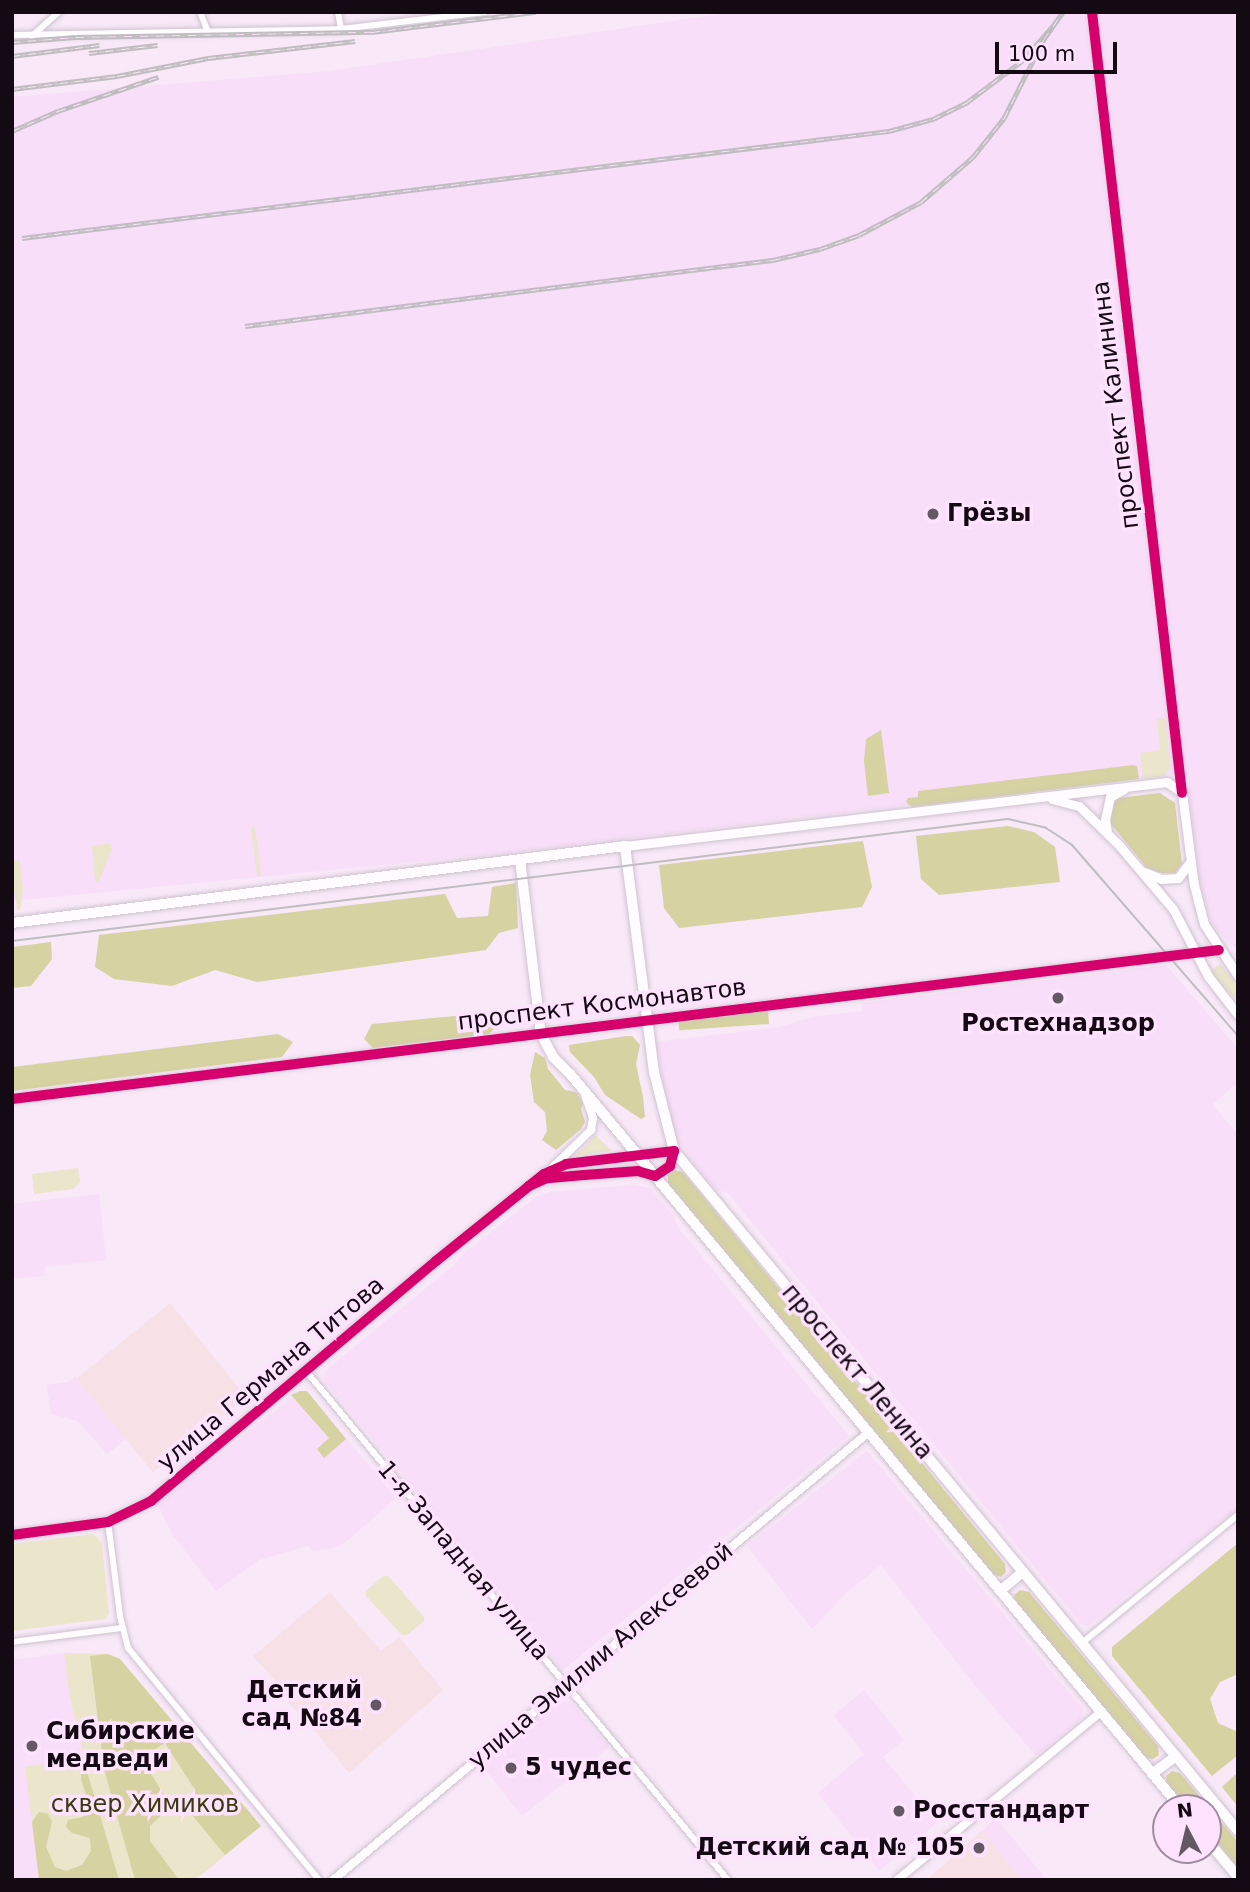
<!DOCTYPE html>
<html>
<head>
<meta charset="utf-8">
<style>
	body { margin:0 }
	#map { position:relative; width:1250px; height:1892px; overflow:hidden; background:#f8e8f8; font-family:"DejaVu Sans",sans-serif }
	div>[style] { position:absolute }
	.built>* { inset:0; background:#f8def8 }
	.education>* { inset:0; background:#f7e1e6; transform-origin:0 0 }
	.green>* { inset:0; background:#eae5cb; transform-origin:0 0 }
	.forest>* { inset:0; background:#d6d2a1; transform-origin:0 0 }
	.roads { filter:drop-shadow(0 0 2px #cfc3cf) drop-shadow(0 0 2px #cfc3cf) }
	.minor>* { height:6px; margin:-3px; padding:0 3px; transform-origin:3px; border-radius:3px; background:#fefcfe }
	.tertiary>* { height:8px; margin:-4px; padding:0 4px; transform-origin:4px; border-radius:4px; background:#fefcfe }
	.secondary>* { height:9px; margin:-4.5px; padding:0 4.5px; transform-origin:4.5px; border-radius:4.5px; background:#fefcfe }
	.primary>* { height:10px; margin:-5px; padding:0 5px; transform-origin:5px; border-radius:5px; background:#fefcfe }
	.tram>* { height:2px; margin:-1px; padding:0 1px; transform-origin:1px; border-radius:1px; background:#c0bdc0 }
	.rail>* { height:5px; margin-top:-2.5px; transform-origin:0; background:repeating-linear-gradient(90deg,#fee2fe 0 8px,#c0bdc0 0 16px); box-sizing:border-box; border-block:2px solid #c0bdc0 }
	.cycleway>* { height:10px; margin:-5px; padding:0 5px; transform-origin:5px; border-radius:5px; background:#d6006c }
	.dots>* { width:19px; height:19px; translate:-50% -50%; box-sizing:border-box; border:4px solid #fee2fe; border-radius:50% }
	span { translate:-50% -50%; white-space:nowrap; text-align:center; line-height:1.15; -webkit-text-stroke:7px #fee2fe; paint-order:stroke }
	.street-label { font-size:24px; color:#130a13 }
	.poi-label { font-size:24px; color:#130a13; font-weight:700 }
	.left { translate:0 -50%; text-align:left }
	.right { translate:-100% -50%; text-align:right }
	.park-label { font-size:24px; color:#383a0f }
	.frame { position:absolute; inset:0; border:14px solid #130a13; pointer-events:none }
	.north { position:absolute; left:1152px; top:1794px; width:70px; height:70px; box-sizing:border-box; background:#fee2fe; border:2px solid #a08ca0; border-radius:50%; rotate:353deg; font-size:19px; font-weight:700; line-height:28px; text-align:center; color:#130a13 }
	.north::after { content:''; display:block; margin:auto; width:24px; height:32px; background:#635863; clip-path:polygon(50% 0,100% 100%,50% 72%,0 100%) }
	.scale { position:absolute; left:995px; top:42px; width:122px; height:32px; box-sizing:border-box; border:4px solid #130a13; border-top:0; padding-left:9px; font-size:21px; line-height:24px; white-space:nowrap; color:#130a13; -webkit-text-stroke:5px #fee2fe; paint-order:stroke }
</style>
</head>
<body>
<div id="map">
	<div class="built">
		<div style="clip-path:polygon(734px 12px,1238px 12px,1238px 951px,1213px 926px,1199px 882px,1187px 772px,506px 853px,12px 901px,12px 97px,329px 71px)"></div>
		<div style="clip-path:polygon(1166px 965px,1238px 1049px,1238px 1082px,1212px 1105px,1238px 1134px,1238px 1508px,1088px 1626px,1081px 1624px,727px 1192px,716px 1190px,693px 1162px,678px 1139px,670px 1117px,655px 1042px,780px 1027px,812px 1017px,862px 1011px,862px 1003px)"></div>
		<div style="clip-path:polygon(634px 1185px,650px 1188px,674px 1216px,677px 1226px,849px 1436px,563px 1670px,324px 1380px,325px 1371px,453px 1266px,465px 1252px,536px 1197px,549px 1192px)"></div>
		<div style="clip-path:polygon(99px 1194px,106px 1260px,45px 1267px,44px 1276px,12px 1279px,12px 1204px)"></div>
		<div style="clip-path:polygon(75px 1377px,126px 1439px,107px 1454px,78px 1421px,51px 1414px,47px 1385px,69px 1382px)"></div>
		<div style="clip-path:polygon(300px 1391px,306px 1391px,312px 1397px,396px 1498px,347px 1541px,334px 1548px,313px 1551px,308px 1546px,259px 1560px,216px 1591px,173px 1535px,157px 1504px)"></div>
		<div style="clip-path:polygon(867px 1451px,1083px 1709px,1083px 1717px,1036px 1756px,973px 1683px,881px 1565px,845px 1594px,812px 1629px,747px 1546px)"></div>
		<div style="clip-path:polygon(64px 1653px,70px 1698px,85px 1761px,25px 1766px,39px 1880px,12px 1880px,12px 1660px)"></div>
		<div style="clip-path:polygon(864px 1690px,904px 1740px,883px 1757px,937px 1823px,879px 1871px,818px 1793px,864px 1754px,834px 1715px)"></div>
		<div style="clip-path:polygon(559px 1701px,570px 1702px,609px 1747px,522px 1816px,481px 1764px)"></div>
		<div style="clip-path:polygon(996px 1818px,1047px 1880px,1022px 1880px,982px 1831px)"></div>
	</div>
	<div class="education">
		<div style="left:170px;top:1303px;width:121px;height:120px;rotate:51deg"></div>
		<div style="clip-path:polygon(330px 1592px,381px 1651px,399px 1637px,443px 1690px,349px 1773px,307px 1721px,286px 1701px,289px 1696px,253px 1656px)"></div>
		<div style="clip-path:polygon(982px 1831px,1022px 1880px,926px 1880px)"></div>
	</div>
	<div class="green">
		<div style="clip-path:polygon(1165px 718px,1170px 767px,1164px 776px,1143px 779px,1140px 753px,1160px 750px,1157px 719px)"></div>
		<div style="left:255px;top:827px;width:49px;height:4px;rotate:83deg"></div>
		<div style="clip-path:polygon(110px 843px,112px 849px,99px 881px,95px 881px,92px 846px)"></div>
		<div style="clip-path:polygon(20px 860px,23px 890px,20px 911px,17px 909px,12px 876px,12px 862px)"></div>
		<div style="clip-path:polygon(1220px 964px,1238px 986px,1238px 1002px,1210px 972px)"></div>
		<div style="clip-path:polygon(595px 1134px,611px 1151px,574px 1156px,587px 1145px)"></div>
		<div style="clip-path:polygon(78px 1168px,80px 1182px,73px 1189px,34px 1194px,32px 1174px)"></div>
		<div style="clip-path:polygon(94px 1534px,102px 1543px,109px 1614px,105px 1619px,12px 1631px,12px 1544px)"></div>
		<div style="clip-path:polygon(383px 1576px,388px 1576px,424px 1617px,424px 1621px,407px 1635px,402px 1635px,366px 1596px,366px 1591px)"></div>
		<div style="clip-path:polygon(64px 1653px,108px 1654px,120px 1659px,261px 1826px,195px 1880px,39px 1880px,25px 1766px,85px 1761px,70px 1698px)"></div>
	</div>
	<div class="forest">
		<div style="clip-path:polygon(881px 730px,889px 793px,868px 796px,864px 761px,866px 739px)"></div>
		<div style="clip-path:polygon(1133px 765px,1137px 766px,1139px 779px,912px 807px,906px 802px,908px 798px,918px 797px,918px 791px)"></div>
		<div style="clip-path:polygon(1160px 793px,1175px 803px,1182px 864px,1175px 873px,1162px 873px,1147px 868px,1110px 823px,1112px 805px,1118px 798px)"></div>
		<div style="clip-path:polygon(1008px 826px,1034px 832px,1055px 847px,1060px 882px,939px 895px,921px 879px,916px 836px)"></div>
		<div style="clip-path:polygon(863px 841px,872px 887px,862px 907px,679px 928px,664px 908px,659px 865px)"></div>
		<div style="clip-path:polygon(516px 883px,518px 928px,499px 933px,486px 950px,257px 982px,215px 970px,172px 986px,114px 979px,95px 967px,99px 935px,445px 894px,457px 918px,488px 916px,492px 887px)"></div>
		<div style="clip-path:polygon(51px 942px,52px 959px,31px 986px,12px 988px,12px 947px)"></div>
		<div style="left:768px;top:1010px;width:14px;height:90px;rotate:86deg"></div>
		<div style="clip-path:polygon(486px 1013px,498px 1025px,489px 1034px,373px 1048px,364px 1039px,372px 1024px)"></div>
		<div style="clip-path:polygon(278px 1034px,293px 1042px,282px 1057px,12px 1091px,12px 1067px)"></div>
		<div style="clip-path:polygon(626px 1036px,632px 1036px,640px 1045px,636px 1064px,643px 1097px,645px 1117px,641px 1119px,605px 1095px,594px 1077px,570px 1052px,569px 1045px)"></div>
		<div style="clip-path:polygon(535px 1052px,545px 1058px,548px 1069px,565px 1090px,576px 1092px,583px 1103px,581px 1109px,585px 1122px,581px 1129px,556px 1150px,542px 1140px,547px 1131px,545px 1112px,534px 1102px,530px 1075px)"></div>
		<div style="clip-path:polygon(674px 1170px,683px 1172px,1005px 1564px,1006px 1572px,1001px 1577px,993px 1574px,668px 1183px,668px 1175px)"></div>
		<div style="clip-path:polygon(300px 1391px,307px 1391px,346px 1439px,324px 1458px,317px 1449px,329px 1438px,291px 1395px)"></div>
		<div style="clip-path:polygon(1238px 1543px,1238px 1674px,1220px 1682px,1210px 1699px,1218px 1723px,1238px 1732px,1238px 1755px,1212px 1776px,1112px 1656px,1112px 1647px)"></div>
		<div style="clip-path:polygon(1020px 1590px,1029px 1592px,1158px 1746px,1159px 1755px,1153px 1759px,1146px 1758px,1016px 1603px,1014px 1595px)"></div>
		<div style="clip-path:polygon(108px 1654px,120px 1659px,261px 1826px,225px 1855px,188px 1810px,195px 1790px,165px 1743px,141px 1758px,171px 1806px,150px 1826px,150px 1841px,179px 1880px,135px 1880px,104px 1769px,90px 1656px)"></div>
		<div style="clip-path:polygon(85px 1765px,119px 1880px,39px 1880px,32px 1822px,39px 1812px,48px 1814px,52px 1822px,46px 1847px,55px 1867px,66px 1871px,82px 1865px,91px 1851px,90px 1838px,72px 1833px,66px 1827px,68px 1820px,83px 1817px,90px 1807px,81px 1779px,81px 1766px)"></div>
		<div style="clip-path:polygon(1172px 1771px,1180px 1773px,1238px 1842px,1238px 1868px,1208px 1832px,1208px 1808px,1188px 1808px,1167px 1784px,1166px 1776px)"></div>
		<div style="clip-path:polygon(1238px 1772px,1238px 1807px,1222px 1787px)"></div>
	</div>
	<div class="roads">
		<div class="minor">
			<div style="left:200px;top:12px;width:22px;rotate:68deg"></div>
			<div style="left:338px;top:12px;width:17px;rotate:80deg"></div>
			<div style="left:1092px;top:12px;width:786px;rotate:83.43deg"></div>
			<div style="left:12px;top:35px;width:329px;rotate:-1deg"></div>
			<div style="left:341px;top:29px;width:145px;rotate:-6.7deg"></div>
			<div style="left:32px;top:36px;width:36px;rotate:-42deg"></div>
			<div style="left:306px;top:1371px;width:661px;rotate:50.34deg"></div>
			<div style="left:108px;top:1522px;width:95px;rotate:82.7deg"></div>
			<div style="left:120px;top:1616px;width:33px;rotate:76deg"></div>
			<div style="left:128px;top:1648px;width:301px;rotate:50.5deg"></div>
			<div style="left:12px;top:1642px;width:111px;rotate:-7.3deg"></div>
			<div style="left:1082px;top:1643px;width:202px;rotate:-39.4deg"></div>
		</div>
		<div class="tertiary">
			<div style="left:12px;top:1099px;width:1216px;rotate:-7.04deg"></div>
			<div style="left:554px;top:1166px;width:52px;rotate:-44.2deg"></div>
			<div style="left:591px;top:1130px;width:12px;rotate:-81deg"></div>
			<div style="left:593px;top:1118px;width:24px;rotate:-109deg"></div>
			<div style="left:12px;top:1535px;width:97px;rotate:-7.7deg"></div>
			<div style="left:108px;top:1522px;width:48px;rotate:-26deg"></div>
			<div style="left:151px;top:1501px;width:373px;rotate:-40.1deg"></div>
			<div style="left:436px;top:1261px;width:119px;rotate:-38.9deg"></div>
			<div style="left:529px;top:1186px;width:19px;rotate:-39deg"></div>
			<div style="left:544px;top:1174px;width:24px;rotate:-24deg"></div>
			<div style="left:566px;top:1164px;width:109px;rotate:-6.9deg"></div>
			<div style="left:674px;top:1151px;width:16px;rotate:105deg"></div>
			<div style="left:670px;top:1166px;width:18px;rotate:146deg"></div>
			<div style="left:655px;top:1176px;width:18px;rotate:-164deg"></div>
			<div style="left:638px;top:1171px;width:54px;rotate:175.8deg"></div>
			<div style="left:584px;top:1175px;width:37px;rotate:175deg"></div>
			<div style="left:547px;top:1178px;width:20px;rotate:156deg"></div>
			<div style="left:333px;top:1880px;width:699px;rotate:-39.89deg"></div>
			<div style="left:897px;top:1880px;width:264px;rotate:-39.5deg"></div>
		</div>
		<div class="secondary">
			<div style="left:1052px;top:799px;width:28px;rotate:15deg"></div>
			<div style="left:1079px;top:806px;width:54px;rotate:44.3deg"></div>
			<div style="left:1118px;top:844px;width:85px;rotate:49.8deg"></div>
			<div style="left:1173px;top:909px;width:76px;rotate:62.4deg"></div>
			<div style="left:1208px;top:976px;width:49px;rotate:52.4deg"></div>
			<div style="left:1107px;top:832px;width:12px;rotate:-99deg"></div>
			<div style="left:1105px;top:820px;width:24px;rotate:-78deg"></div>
			<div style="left:1110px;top:797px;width:16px;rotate:-30deg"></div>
			<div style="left:625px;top:846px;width:546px;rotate:-6.73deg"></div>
			<div style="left:1167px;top:782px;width:19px;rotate:36deg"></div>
			<div style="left:1182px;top:793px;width:93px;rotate:82.6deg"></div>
			<div style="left:1194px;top:885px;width:40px;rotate:75.6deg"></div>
			<div style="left:1204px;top:924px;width:62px;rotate:56.8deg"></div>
			<div style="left:1144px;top:872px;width:18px;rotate:22deg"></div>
			<div style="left:1161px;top:879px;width:17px;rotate:-3deg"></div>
			<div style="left:1178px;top:878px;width:20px;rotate:-53deg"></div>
		</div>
		<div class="primary">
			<div style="left:520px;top:859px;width:176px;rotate:83.2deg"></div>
			<div style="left:541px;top:1034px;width:26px;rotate:62deg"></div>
			<div style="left:553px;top:1057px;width:25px;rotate:45deg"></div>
			<div style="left:571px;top:1075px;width:954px;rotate:50.23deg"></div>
			<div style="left:12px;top:923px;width:618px;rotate:-7.16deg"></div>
			<div style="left:625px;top:846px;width:228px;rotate:82.7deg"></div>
			<div style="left:654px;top:1072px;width:81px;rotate:75.8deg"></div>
			<div style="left:674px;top:1151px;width:883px;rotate:50.33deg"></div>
			<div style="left:1000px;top:1591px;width:30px;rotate:-40deg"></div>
			<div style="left:1152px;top:1774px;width:30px;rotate:-37deg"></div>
			<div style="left:1208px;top:1841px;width:47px;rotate:50.2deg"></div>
		</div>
	</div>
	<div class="tram">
		<div style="left:12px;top:941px;width:1003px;rotate:-6.98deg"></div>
		<div style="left:1008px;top:819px;width:39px;rotate:13deg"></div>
		<div style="left:1046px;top:828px;width:31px;rotate:33deg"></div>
		<div style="left:1072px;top:845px;width:253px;rotate:49deg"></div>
	</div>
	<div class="rail">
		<div style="left:12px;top:42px;width:64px;rotate:-4.5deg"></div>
		<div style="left:76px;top:37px;width:296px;rotate:-1deg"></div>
		<div style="left:372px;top:32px;width:165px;rotate:-7deg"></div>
		<div style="left:89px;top:53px;width:69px;rotate:-6.6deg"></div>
		<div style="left:12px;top:56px;width:88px;rotate:-7.2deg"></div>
		<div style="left:12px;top:89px;width:106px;rotate:-7.1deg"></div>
		<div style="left:117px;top:76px;width:93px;rotate:-11.2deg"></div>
		<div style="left:208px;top:58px;width:148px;rotate:-6.6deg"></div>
		<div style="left:12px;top:131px;width:50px;rotate:-23.5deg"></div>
		<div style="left:58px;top:111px;width:106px;rotate:-18.8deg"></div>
		<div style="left:22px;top:238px;width:874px;rotate:-7.04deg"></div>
		<div style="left:889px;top:131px;width:46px;rotate:-15.3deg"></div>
		<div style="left:933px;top:119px;width:37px;rotate:-26deg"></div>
		<div style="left:966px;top:103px;width:71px;rotate:-37deg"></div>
		<div style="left:1023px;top:60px;width:45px;rotate:-48.6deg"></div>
		<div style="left:245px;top:326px;width:532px;rotate:-7.13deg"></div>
		<div style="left:773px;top:260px;width:48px;rotate:-13.2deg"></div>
		<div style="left:820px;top:249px;width:41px;rotate:-19.7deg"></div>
		<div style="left:859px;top:235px;width:70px;rotate:-28deg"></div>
		<div style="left:921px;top:202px;width:69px;rotate:-40.9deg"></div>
		<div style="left:973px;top:157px;width:50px;rotate:-51.5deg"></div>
		<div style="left:1004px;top:118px;width:89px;rotate:-63.1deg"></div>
		<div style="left:1044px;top:39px;width:33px;rotate:-55deg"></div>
	</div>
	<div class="cycleway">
		<div style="left:1092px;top:12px;width:786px;rotate:83.43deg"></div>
		<div style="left:12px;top:1099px;width:1216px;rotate:-7.04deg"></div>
		<div style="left:12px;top:1535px;width:97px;rotate:-7.7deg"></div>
		<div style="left:108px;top:1522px;width:48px;rotate:-26deg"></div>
		<div style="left:151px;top:1501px;width:373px;rotate:-40.1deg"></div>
		<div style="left:436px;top:1261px;width:119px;rotate:-38.9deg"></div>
		<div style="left:529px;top:1186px;width:19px;rotate:-39deg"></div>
		<div style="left:544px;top:1174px;width:24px;rotate:-24deg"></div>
		<div style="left:566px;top:1164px;width:109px;rotate:-6.9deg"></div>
		<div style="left:674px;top:1151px;width:16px;rotate:105deg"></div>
		<div style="left:670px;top:1166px;width:18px;rotate:146deg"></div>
		<div style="left:655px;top:1176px;width:18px;rotate:-164deg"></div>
		<div style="left:638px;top:1171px;width:54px;rotate:175.8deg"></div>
		<div style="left:584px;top:1175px;width:37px;rotate:175deg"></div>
		<div style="left:547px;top:1178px;width:20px;rotate:156deg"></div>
	</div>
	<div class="dots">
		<div style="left:933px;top:514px;background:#635863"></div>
		<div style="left:1058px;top:998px;background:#635863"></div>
		<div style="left:376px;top:1705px;background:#635863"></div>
		<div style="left:32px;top:1746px;background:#635863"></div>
		<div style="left:511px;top:1768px;background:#635863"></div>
		<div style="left:899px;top:1811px;background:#635863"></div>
		<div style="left:979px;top:1848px;background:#635863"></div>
	</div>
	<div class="street-label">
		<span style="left:1116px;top:405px;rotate:-97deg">проспект Калинина</span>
		<span style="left:602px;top:1005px;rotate:-7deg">проспект Космонавтов</span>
		<span style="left:857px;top:1372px;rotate:50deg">проспект Ленина</span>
		<span style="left:271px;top:1374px;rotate:-40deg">улица Германа Титова</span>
		<span style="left:463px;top:1561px;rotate:50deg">1-я Западная улица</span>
		<span style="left:601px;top:1656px;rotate:-40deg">улица Эмилии Алексеевой</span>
	</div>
	<div class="poi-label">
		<span class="left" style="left:947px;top:514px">Грёзы</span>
		<span style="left:1058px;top:1024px">Ростехнадзор</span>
		<span class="right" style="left:362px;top:1705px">Детский<br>сад №84</span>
		<span class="left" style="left:46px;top:1746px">Сибирские<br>медведи</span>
		<span class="left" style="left:525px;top:1768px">5 чудес</span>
		<span class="left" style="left:913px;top:1811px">Росстандарт</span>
		<span class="right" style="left:965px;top:1848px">Детский сад № 105</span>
	</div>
	<div class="park-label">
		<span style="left:145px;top:1805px">сквер Химиков</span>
	</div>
	<div class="frame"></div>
	<div class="north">N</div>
	<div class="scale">100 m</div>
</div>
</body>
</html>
